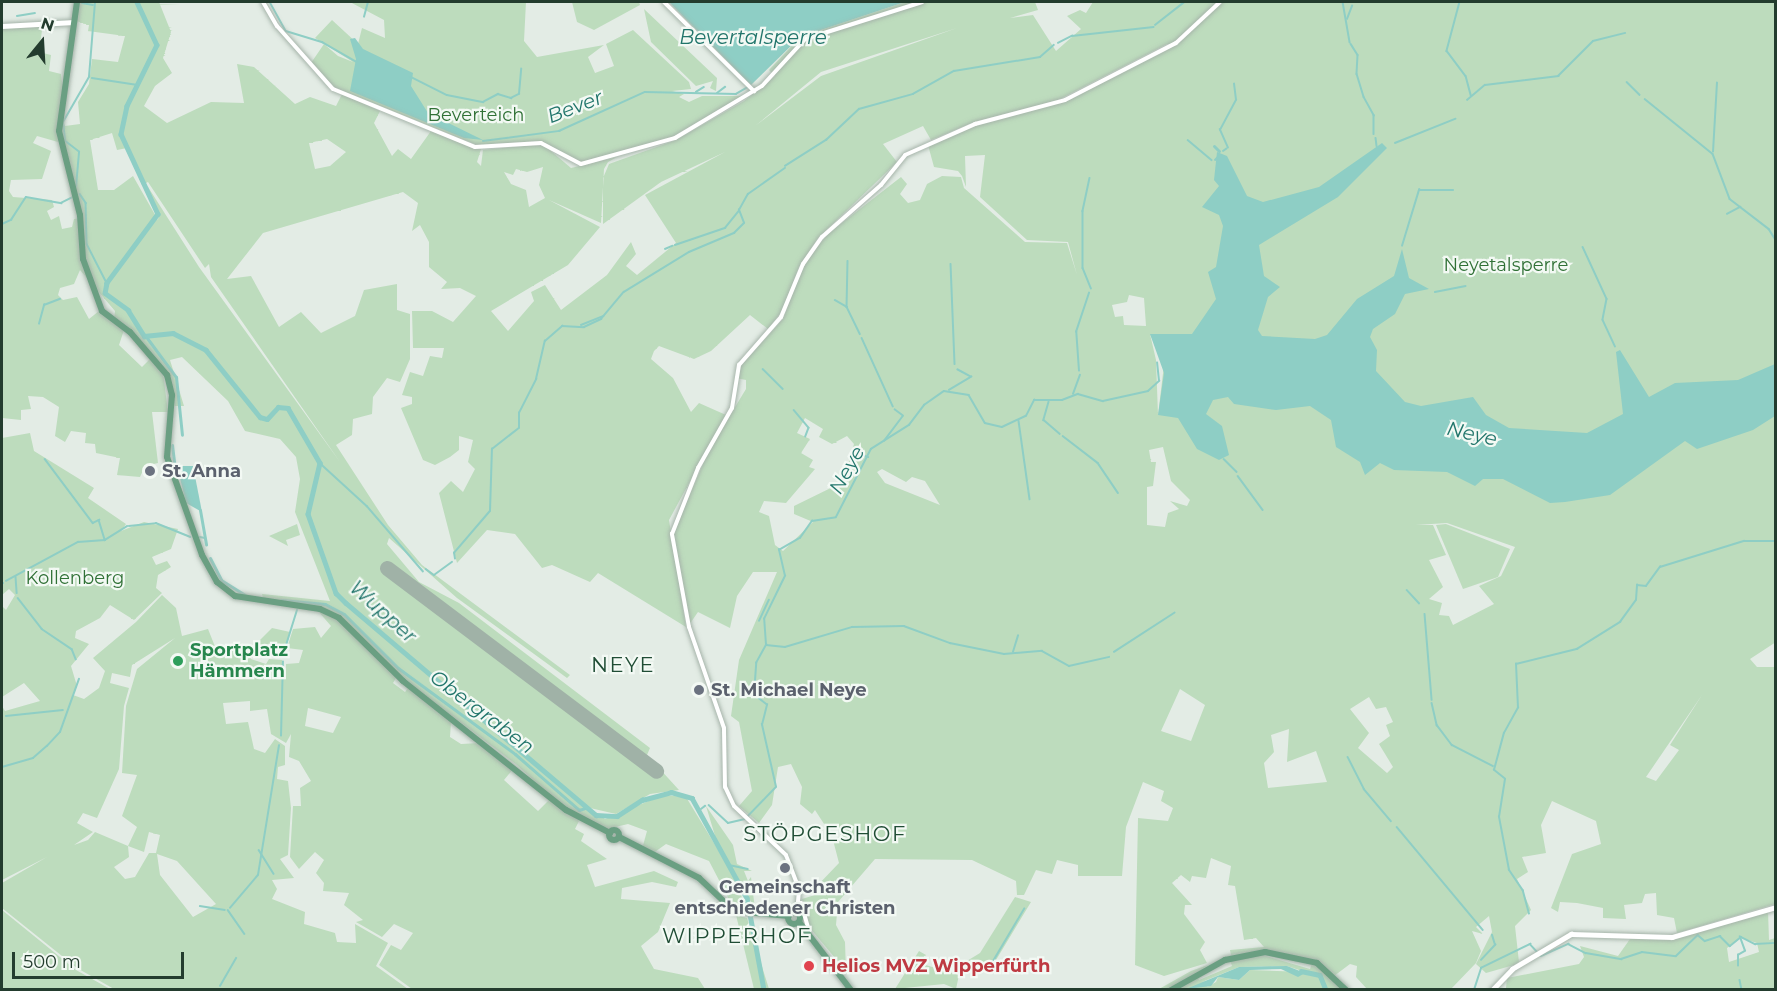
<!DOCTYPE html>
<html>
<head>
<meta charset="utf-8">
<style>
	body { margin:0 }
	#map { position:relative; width:1777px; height:991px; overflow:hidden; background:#e3ece5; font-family:Montserrat,sans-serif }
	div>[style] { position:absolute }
	.green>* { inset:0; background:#bddcbd }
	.water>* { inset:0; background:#8ecec5 }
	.stream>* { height:1.5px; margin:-0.75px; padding:0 0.75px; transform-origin:0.75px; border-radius:0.75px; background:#8ecec5 }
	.canal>* { height:3px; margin:-1.5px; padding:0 1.5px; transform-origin:1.5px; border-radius:1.5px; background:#8ecec5 }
	.river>* { height:4.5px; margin:-2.25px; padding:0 2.25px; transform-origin:2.25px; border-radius:2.25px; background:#8ecec5 }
	.runway>* { height:15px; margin:-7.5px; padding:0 7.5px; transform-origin:7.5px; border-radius:7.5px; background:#a0b2a7 }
	.roads { filter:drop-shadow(0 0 2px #a6b4aa) drop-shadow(0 0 2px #a6b4aa) }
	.tertiary>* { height:4px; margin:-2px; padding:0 2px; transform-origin:2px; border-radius:2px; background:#fff }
	.secondary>* { height:4.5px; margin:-2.25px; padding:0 2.25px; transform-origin:2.25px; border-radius:2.25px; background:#fff }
	.primary>* { height:6px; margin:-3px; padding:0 3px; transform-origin:3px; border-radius:3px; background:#6a9f82 }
	.primary>.ring { margin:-3px; padding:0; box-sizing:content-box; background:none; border:6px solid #6a9f82; border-radius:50% }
	.dots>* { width:16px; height:16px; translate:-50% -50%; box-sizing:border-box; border:3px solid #f3f9f4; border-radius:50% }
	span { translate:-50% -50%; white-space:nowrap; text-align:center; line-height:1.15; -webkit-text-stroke:4.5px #f3f9f4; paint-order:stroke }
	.park-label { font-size:18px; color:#307136 }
	.worship-label { font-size:18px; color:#5b616d; font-weight:700 }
	.left { translate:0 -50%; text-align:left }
	.leisure-label { font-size:18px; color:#27864d; font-weight:700 }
	.health-label { font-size:18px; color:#be3a42; font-weight:700 }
	.water-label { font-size:20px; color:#21756b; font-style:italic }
	.quarter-label { font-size:21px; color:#204d35; letter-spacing:1.5px }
	.frame { position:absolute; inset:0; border:3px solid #233c2e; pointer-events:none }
	.north { position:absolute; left:12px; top:12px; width:60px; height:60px; -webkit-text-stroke:4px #f3f9f4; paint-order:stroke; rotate:18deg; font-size:16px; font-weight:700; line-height:24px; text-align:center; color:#233c2e }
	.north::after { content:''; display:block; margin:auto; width:21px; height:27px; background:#233c2e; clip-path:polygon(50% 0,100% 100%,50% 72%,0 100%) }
	.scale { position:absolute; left:12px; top:952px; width:172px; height:27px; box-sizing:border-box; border:3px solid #233c2e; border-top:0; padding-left:8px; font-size:18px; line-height:21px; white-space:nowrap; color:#233c2e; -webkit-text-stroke:4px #f3f9f4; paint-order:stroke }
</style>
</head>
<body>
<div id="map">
	<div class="green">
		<div style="clip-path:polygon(evenodd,79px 2px,159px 2px,171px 32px,163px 58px,172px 73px,155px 86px,144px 106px,167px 123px,211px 102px,244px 103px,237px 64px,254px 67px,295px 104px,310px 97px,336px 106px,342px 94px,380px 111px,374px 123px,392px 156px,398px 149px,411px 159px,431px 131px,481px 149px,477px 162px,481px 166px,483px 150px,533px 145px,545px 146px,571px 168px,617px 157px,608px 162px,604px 169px,601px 223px,549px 200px,600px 227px,568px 265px,491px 311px,508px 331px,534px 301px,531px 292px,545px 285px,561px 310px,607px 275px,631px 242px,636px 254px,626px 266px,637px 275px,676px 243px,645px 195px,725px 152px,661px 182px,603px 224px,603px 178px,609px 164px,676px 140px,744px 101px,775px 76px,769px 70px,800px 37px,905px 2px,1035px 2px,1038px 10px,1010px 18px,1033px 15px,1056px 51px,1081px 29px,1067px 16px,1080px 10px,1086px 13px,1093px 2px,1775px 2px,1776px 642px,1750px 659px,1757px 667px,1775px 667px,1775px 904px,1677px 933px,1674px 918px,1657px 915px,1656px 893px,1645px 894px,1642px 903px,1624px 905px,1626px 919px,1603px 918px,1603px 908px,1577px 903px,1560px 902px,1558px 912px,1551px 908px,1572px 854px,1601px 844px,1596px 821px,1552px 801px,1541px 825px,1546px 853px,1522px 857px,1528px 872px,1517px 879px,1531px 910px,1515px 926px,1519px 962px,1514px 965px,1486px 973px,1476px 964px,1492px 932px,1489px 916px,1476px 927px,1483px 934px,1472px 931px,1481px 951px,1476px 963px,1451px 989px,1367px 989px,1356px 977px,1357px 966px,1350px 964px,1334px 976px,1344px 989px,1159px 989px,1191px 971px,1208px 965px,1197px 973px,1199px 980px,1232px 966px,1230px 960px,1259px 954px,1310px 969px,1313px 960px,1273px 951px,1231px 955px,1230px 950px,1264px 947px,1256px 938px,1244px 940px,1235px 886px,1228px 885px,1231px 866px,1211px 858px,1206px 878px,1192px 876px,1190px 882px,1181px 875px,1172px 883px,1192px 905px,1185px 905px,1184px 914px,1205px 942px,1200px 950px,1207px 963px,1164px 976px,1135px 965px,1138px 818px,1168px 821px,1173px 808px,1161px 801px,1164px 791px,1143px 782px,1126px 827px,1122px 876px,1078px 876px,1078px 865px,1057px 860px,1052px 874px,1036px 870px,1024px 895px,1017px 895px,1016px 881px,972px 860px,875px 859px,838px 902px,836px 925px,845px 942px,846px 971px,809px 927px,802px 899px,818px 894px,816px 887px,839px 863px,833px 840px,841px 836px,837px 825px,826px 827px,815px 810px,812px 814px,800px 804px,802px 787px,791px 764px,778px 767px,772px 805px,759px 823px,739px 806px,752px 791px,739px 722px,731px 716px,739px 660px,777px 572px,753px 572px,737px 596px,730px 628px,698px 612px,689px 625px,673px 534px,709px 450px,746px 389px,746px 380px,735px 378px,737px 370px,783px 319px,805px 261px,829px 233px,901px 177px,907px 184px,900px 194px,908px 203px,920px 200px,927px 184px,942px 176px,961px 177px,964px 188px,1025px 242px,1067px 243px,1077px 275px,1068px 242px,1027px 240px,980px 197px,985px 155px,965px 156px,966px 187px,962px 176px,958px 171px,934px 167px,928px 145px,976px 125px,1064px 101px,1172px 45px,1167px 44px,1058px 100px,974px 122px,931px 140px,923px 126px,883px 144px,897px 162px,818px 238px,799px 267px,782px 311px,768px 329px,750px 315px,711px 351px,694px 359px,659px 346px,654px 351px,651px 359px,673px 378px,691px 412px,699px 403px,726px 415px,669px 520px,686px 627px,598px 573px,590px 582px,552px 565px,542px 568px,515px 534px,487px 530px,457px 563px,439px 493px,451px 481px,463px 492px,475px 469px,468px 462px,473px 440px,459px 436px,459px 450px,450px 457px,435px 465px,423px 460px,401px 408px,412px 404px,412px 397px,402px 395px,410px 372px,423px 376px,430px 356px,442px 358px,444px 348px,413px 348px,412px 311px,432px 311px,453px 322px,476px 296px,460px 288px,441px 289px,447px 282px,429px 267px,429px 242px,420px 225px,412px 231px,418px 203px,403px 192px,263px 233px,227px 279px,251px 276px,279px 327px,301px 312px,321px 333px,355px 316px,364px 290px,397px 284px,397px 310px,410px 314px,410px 359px,400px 382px,387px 378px,373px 397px,372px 414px,353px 419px,352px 435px,336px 445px,388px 525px,422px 565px,570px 675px,567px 678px,457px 598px,389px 538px,387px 544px,419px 582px,459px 603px,650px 748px,647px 755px,679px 790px,650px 794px,616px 814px,590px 808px,605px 819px,663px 795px,686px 797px,737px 881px,746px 912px,733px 907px,709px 861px,666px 844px,652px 854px,642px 849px,647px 831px,628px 824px,607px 829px,581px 817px,575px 829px,584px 834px,581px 841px,607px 859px,587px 865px,595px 887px,654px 871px,678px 882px,676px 887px,652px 882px,622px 888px,621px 899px,670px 903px,658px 932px,641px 946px,654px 969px,698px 978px,705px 989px,412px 989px,379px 965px,391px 945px,401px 950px,413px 933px,394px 924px,382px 937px,356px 922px,363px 920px,344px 905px,349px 893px,323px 891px,324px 883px,316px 873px,324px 860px,315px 852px,299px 869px,290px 857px,293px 806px,301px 806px,300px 788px,311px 781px,299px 761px,289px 757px,291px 734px,286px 743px,271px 734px,267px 709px,250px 711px,250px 701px,223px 703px,226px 724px,248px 722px,254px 749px,265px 753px,275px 739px,285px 746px,285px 765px,278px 767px,277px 779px,288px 781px,291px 808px,288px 855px,280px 859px,294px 878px,272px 880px,277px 889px,272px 899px,305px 912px,304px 924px,335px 933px,337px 942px,356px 943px,355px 924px,388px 943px,376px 966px,408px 989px,114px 989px,77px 968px,2px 908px,2px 883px,47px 857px,2px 880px,2px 706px,5px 711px,40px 701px,24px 683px,2px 697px,2px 606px,6px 610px,15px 595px,9px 589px,2px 595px,2px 438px,30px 433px,34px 451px,94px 488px,88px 498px,126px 524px,121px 531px,144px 522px,178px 529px,171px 549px,152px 557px,156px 565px,167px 561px,171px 567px,158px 575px,156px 588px,162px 593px,134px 620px,110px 605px,100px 618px,76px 631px,75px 638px,89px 644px,71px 666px,77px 686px,73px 695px,84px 699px,99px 688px,105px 671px,93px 658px,136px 622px,162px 595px,176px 608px,182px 636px,208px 629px,216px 649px,240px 642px,251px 659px,266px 664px,269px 659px,282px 660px,286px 678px,286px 664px,299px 663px,303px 650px,287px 648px,293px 629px,315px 627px,321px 638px,331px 626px,318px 611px,340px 621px,396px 678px,393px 683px,405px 692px,408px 688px,451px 722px,450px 737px,461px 744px,480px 743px,514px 768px,504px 780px,538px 811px,550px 799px,572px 816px,517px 765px,406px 681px,341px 617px,333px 612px,264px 601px,262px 594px,330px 601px,295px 512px,300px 479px,296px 457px,280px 439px,245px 431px,228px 401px,182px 357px,170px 360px,184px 406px,175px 406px,166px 370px,114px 320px,115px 311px,80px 270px,74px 284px,60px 288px,58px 295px,63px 300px,77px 297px,89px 319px,99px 311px,124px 330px,119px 345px,142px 367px,150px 359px,163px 372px,168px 412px,152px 412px,158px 463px,145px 466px,140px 477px,117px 475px,120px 458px,96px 453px,95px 444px,85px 443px,86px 433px,71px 431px,65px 442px,55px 436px,59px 407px,43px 397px,28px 396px,31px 409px,21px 410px,21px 420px,2px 418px,2px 27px,43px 23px,39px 52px,51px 55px,49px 71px,61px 74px,63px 92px,58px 142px,37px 136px,33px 143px,51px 151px,42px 179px,11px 180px,9px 191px,13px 197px,52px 200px,54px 207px,47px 211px,51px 220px,59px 216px,62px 229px,72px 227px,74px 219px,80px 218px,62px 149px,61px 117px,65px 126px,80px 124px,78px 102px,89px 84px,92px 59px,118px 62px,125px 36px,88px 31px,89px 25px,76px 21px,79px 2px,957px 28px,821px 76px,755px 126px,821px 72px,957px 28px,79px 2px,112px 133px,117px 150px,127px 148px,142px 185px,148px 182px,205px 268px,209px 264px,211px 277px,340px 462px,199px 267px,148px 187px,144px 189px,159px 212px,158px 220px,133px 176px,114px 190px,98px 190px,90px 140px,112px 133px,79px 2px,327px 139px,346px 152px,330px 166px,315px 169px,309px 143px,327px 139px,79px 2px,543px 167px,539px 185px,545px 198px,529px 207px,526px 190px,511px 184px,504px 172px,513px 175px,516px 169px,527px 172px,543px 167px,79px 2px,1129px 295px,1144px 298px,1146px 326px,1124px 325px,1123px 316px,1115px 317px,1112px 305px,1127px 302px,1129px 295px,79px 2px,1150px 334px,1164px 365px,1158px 415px,1156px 360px,1150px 334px,79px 2px,805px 418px,823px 429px,819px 437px,832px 444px,847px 436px,854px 444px,843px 482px,794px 506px,794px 514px,813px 522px,783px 551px,775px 545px,769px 516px,759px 512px,764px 501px,786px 503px,815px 469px,809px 467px,813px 460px,801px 453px,810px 439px,797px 433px,805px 418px,79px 2px,1163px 447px,1171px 481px,1190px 500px,1187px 506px,1170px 501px,1179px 509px,1168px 513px,1165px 527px,1147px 525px,1147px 487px,1153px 486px,1156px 462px,1151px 462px,1149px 450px,1163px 447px,79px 2px,882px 469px,906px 482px,912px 477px,925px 481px,940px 505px,885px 483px,877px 472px,882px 469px,79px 2px,1447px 523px,1515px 547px,1501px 576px,1479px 586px,1494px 604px,1453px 625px,1449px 616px,1439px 615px,1442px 603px,1429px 599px,1443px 587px,1429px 560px,1446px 555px,1433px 525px,1416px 525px,1447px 523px,79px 2px,175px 638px,137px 669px,126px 706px,122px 773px,137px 775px,122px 816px,137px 827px,128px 846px,95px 832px,88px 840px,74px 845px,93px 832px,77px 823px,83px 813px,97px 818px,119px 769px,124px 706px,129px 688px,110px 683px,112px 673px,130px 677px,132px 665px,175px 638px,79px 2px,1180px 689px,1205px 705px,1191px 741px,1161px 731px,1180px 689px,79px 2px,1702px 695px,1670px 745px,1679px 750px,1656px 781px,1646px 777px,1702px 695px,79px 2px,1369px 697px,1376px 709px,1386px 707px,1393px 722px,1386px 725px,1390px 736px,1379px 744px,1393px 767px,1387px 773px,1358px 748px,1369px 733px,1350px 709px,1369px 697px,79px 2px,308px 708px,341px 717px,333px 733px,305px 726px,308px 708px,79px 2px,1289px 729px,1287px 762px,1316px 751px,1327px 782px,1268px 788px,1264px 763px,1274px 752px,1271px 735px,1289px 729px,79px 2px,149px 832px,160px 835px,156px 853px,149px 853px,135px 877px,125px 879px,114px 867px,129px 857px,128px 846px,144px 852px,149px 832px,79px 2px,157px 854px,177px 861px,216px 904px,193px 917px,160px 875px,157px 854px,79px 2px,1287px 966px,1305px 972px,1250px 970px,1239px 980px,1218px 977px,1216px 982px,1207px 987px,1214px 979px,1202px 982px,1239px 967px,1287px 966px)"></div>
		<div style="clip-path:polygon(350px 2px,526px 2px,524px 41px,537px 57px,604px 45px,588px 57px,595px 73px,614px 66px,606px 44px,633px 30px,689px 82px,691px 89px,672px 91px,684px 94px,679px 97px,689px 102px,702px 96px,742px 96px,672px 137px,587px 162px,572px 161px,540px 141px,477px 145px,331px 86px,311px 63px,324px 44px,338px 56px,353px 62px,315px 38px,332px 20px,358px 44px,362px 28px,385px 38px,384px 20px)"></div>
		<div style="clip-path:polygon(572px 2px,639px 2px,640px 5px,594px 30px,577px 22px)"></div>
		<div style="clip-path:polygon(644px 9px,717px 78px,716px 91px,710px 88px,713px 81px,696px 86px,651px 42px)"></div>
		<div style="clip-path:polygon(297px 524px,300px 535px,286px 540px,288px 546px,269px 536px)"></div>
		<div style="clip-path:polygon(1446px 524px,1510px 549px,1498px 577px,1463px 589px,1436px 525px)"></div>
		<div style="clip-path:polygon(272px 628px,290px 632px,284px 658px,266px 656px,259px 641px)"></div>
		<div style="clip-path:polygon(706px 806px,733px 845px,737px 864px,752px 871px,744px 871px,748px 881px,751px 877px,755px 909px,716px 839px)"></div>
		<div style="clip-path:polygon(1015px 897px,1031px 902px,993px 965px,962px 964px,980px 953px)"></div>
		<div style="clip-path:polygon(2px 910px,76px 970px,110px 989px,2px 989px)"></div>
		<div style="clip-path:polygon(evenodd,1768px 911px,1769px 940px,1775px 938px,1775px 989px,1506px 988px,1507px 978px,1579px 964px,1584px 957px,1580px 946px,1618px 956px,1630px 939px,1678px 938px,1768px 911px,1741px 938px,1757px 943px,1759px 952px,1729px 962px,1727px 948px,1741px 938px)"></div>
		<div style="clip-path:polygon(736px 915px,747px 918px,769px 989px,754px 989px)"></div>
		<div style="clip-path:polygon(919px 951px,926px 955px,919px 963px,959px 975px,956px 989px,944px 984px,895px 989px)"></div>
	</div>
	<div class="water">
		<div style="clip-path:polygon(669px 2px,905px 2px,800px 37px,751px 85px)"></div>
		<div style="clip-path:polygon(355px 38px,363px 49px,413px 73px,411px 86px,428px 113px,483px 140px,464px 138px,350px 91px,356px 59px,350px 39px)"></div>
		<div style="clip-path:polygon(1382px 143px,1387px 148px,1338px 197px,1259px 245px,1264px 276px,1280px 287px,1268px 297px,1258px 330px,1262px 336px,1315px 339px,1327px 335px,1357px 299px,1394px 276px,1402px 249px,1409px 278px,1429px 289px,1405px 294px,1395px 314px,1373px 329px,1370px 337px,1377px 350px,1376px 371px,1405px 402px,1421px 406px,1473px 397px,1486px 415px,1509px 428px,1587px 433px,1623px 414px,1616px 352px,1620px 350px,1649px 397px,1675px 383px,1738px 380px,1775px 364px,1775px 416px,1753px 430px,1697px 449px,1685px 441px,1610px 495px,1565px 502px,1550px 503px,1503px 479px,1483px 479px,1475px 486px,1447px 472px,1394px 470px,1380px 463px,1365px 475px,1360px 462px,1336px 447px,1331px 420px,1310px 406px,1276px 410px,1234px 404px,1228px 397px,1213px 400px,1206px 414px,1222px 426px,1229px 455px,1219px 460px,1197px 449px,1178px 418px,1158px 415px,1164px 373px,1150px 334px,1192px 334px,1216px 299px,1208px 272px,1216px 267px,1223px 226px,1219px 215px,1202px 207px,1219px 186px,1214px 180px,1217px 152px,1227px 156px,1247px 196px,1263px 202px,1319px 187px)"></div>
		<div style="clip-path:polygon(177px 466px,193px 466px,202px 512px,186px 503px)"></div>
		<div style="clip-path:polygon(1287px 966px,1305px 973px,1298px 977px,1281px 969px,1250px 970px,1239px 980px,1218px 977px,1211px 986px,1186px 989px,1239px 967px)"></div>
	</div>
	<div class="stream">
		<div style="left:270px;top:2px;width:33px;rotate:61deg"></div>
		<div style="left:286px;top:31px;width:38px;rotate:17deg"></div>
		<div style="left:322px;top:42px;width:40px;rotate:29.7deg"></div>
		<div style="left:1343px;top:2px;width:41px;rotate:80.1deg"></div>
		<div style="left:1460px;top:2px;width:51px;rotate:104.9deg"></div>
		<div style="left:1447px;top:51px;width:31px;rotate:53deg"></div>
		<div style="left:1466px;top:76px;width:20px;rotate:75deg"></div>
		<div style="left:82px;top:3px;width:11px;rotate:10deg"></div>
		<div style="left:17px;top:16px;width:18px;rotate:-9deg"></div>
		<div style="left:364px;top:17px;width:16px;rotate:-75deg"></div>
		<div style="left:1347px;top:19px;width:14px;rotate:-69deg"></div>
		<div style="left:1155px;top:25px;width:37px;rotate:-38deg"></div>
		<div style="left:1058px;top:43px;width:16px;rotate:-27deg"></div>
		<div style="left:1072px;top:36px;width:82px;rotate:-6.3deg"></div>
		<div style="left:1351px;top:44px;width:13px;rotate:58deg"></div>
		<div style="left:1358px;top:55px;width:19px;rotate:93deg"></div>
		<div style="left:1357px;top:74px;width:24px;rotate:73deg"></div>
		<div style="left:1364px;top:97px;width:21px;rotate:61deg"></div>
		<div style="left:1374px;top:115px;width:19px;rotate:90deg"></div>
		<div style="left:411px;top:77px;width:40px;rotate:26.6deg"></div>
		<div style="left:447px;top:95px;width:37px;rotate:11deg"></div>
		<div style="left:483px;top:102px;width:17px;rotate:-28deg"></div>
		<div style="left:498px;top:94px;width:14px;rotate:17deg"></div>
		<div style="left:511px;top:98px;width:9px;rotate:-27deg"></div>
		<div style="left:519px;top:94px;width:25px;rotate:-85deg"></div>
		<div style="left:92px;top:78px;width:46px;rotate:8.8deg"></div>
		<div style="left:1627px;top:82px;width:18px;rotate:45deg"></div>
		<div style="left:696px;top:92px;width:9px;rotate:-32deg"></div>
		<div style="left:717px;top:93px;width:10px;rotate:-37deg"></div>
		<div style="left:1645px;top:99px;width:87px;rotate:39deg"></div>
		<div style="left:1713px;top:154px;width:48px;rotate:69.3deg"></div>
		<div style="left:1730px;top:199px;width:49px;rotate:37.6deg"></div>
		<div style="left:1769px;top:229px;width:13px;rotate:58deg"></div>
		<div style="left:1467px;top:100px;width:23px;rotate:-40deg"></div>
		<div style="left:1485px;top:85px;width:74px;rotate:-7deg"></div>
		<div style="left:1558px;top:76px;width:49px;rotate:-45deg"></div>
		<div style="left:1593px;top:41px;width:33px;rotate:-14deg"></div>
		<div style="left:1376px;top:138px;width:8px;rotate:83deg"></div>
		<div style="left:1188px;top:140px;width:31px;rotate:40deg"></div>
		<div style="left:483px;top:141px;width:77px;rotate:-7.5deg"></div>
		<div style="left:559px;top:131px;width:94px;rotate:-24.4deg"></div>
		<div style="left:645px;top:92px;width:91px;rotate:1.3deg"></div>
		<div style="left:736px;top:94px;width:14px;rotate:-30deg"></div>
		<div style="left:1395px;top:143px;width:65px;rotate:-21.8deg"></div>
		<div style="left:1228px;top:148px;width:20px;rotate:-114deg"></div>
		<div style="left:1220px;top:130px;width:34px;rotate:-62deg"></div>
		<div style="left:1236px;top:100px;width:16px;rotate:-97deg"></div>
		<div style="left:1223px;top:151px;width:4px;rotate:-34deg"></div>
		<div style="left:1713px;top:152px;width:69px;rotate:-86.7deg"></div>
		<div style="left:1215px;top:160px;width:4px;rotate:-45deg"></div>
		<div style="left:785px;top:166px;width:49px;rotate:-32.4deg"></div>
		<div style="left:826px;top:140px;width:45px;rotate:-43.2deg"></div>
		<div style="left:859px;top:109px;width:56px;rotate:-15.5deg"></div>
		<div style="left:913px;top:94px;width:47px;rotate:-29.3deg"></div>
		<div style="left:954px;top:71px;width:87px;rotate:-9.2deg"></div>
		<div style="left:1040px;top:57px;width:18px;rotate:-41deg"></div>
		<div style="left:1090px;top:178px;width:34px;rotate:102deg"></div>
		<div style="left:1083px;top:211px;width:57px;rotate:90deg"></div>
		<div style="left:1083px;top:268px;width:22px;rotate:68deg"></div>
		<div style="left:76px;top:187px;width:35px;rotate:-85deg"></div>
		<div style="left:79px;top:152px;width:18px;rotate:-142deg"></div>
		<div style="left:65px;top:141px;width:19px;rotate:-96deg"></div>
		<div style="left:63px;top:122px;width:52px;rotate:-60deg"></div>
		<div style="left:89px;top:77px;width:75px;rotate:-85.4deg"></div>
		<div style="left:80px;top:194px;width:11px;rotate:56deg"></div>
		<div style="left:86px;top:203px;width:41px;rotate:88.6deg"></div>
		<div style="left:87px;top:244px;width:44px;rotate:62.9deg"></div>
		<div style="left:1727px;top:214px;width:15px;rotate:-28deg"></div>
		<div style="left:2px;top:224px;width:10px;rotate:-24deg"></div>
		<div style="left:11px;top:220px;width:27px;rotate:-57deg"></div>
		<div style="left:26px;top:197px;width:36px;rotate:10deg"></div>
		<div style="left:61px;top:203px;width:13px;rotate:-27deg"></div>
		<div style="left:675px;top:245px;width:53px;rotate:-18.8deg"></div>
		<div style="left:725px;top:228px;width:22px;rotate:-51deg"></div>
		<div style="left:1402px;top:246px;width:59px;rotate:-73.1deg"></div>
		<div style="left:1419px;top:190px;width:34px"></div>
		<div style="left:1583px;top:247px;width:57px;rotate:65.2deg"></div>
		<div style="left:1607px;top:299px;width:21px;rotate:101deg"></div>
		<div style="left:1603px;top:320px;width:29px;rotate:65deg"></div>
		<div style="left:665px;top:249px;width:8px;rotate:-23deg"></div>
		<div style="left:848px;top:261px;width:46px;rotate:91.2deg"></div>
		<div style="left:847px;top:307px;width:30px;rotate:64deg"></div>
		<div style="left:951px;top:264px;width:100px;rotate:87.7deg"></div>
		<div style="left:1435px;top:292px;width:31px;rotate:-11deg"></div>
		<div style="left:835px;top:300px;width:14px;rotate:30deg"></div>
		<div style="left:39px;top:324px;width:20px;rotate:-75deg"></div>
		<div style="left:44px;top:305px;width:17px;rotate:-21deg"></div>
		<div style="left:581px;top:325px;width:24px;rotate:-22deg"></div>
		<div style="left:862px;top:338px;width:75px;rotate:65.5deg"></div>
		<div style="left:763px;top:369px;width:28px;rotate:45deg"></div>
		<div style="left:1079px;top:371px;width:39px;rotate:-94deg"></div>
		<div style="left:1076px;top:332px;width:41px;rotate:-71.6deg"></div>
		<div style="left:949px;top:390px;width:26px;rotate:-31deg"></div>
		<div style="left:971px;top:377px;width:15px;rotate:-152deg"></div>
		<div style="left:1073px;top:394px;width:20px;rotate:-70deg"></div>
		<div style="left:1049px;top:402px;width:19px;rotate:106deg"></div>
		<div style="left:1044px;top:420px;width:21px;rotate:41deg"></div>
		<div style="left:794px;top:410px;width:23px;rotate:50deg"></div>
		<div style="left:809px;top:428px;width:9px;rotate:111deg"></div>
		<div style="left:1019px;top:421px;width:79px;rotate:82deg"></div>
		<div style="left:1063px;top:436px;width:44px;rotate:37.6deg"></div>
		<div style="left:1098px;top:463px;width:36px;rotate:56deg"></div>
		<div style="left:884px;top:441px;width:31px;rotate:-53deg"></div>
		<div style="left:903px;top:416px;width:10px;rotate:-143deg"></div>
		<div style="left:853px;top:452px;width:16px;rotate:18deg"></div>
		<div style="left:45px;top:459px;width:80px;rotate:53.1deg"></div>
		<div style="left:93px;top:523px;width:7px;rotate:-27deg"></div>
		<div style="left:99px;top:520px;width:21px;rotate:73deg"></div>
		<div style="left:1224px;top:459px;width:18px;rotate:45deg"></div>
		<div style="left:320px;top:463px;width:64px;rotate:42.5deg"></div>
		<div style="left:367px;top:506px;width:86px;rotate:49.3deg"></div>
		<div style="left:1238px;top:476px;width:42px;rotate:53.7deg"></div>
		<div style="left:129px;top:526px;width:27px;rotate:-6deg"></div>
		<div style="left:156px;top:523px;width:37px;rotate:22deg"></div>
		<div style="left:200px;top:537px;width:5px;rotate:11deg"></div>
		<div style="left:455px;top:559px;width:6px;rotate:-99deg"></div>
		<div style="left:454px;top:553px;width:55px;rotate:-49.4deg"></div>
		<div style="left:490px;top:511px;width:62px;rotate:-88.2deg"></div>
		<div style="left:492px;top:449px;width:34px;rotate:-38deg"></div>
		<div style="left:519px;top:428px;width:15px;rotate:-90deg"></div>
		<div style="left:519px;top:413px;width:38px;rotate:-63deg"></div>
		<div style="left:536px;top:379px;width:39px;rotate:-77deg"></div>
		<div style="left:545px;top:341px;width:23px;rotate:-41deg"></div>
		<div style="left:562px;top:326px;width:22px;rotate:3deg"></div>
		<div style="left:584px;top:327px;width:19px;rotate:-25deg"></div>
		<div style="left:601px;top:319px;width:35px;rotate:-50deg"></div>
		<div style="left:624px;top:292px;width:76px;rotate:-31.6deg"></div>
		<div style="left:689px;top:252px;width:49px;rotate:-22.9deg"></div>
		<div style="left:734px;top:233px;width:14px;rotate:-45deg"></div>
		<div style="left:744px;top:223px;width:14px;rotate:-111deg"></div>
		<div style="left:739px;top:210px;width:18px;rotate:-61deg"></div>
		<div style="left:748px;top:194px;width:45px;rotate:-35.1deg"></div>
		<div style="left:426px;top:569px;width:10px;rotate:37deg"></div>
		<div style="left:434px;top:575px;width:22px;rotate:-36deg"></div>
		<div style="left:16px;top:577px;width:16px;rotate:86deg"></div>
		<div style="left:6px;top:581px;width:82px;rotate:-28.4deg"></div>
		<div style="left:78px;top:542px;width:27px;rotate:-4deg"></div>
		<div style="left:105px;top:540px;width:26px;rotate:-32deg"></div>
		<div style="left:2px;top:583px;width:1px"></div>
		<div style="left:1407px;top:590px;width:18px;rotate:47deg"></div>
		<div style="left:18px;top:598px;width:39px;rotate:52deg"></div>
		<div style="left:42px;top:629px;width:36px;rotate:34deg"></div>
		<div style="left:72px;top:649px;width:11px;rotate:68deg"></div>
		<div style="left:1425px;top:614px;width:86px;rotate:85.3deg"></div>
		<div style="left:759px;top:621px;width:23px;rotate:-65deg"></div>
		<div style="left:766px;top:645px;width:19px;rotate:6deg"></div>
		<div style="left:785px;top:647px;width:70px;rotate:-16.6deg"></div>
		<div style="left:852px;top:627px;width:52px;rotate:-1.1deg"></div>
		<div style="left:904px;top:626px;width:49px;rotate:20.3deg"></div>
		<div style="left:950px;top:643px;width:55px;rotate:11.5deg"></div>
		<div style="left:1004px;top:654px;width:38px;rotate:-5deg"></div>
		<div style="left:1042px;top:651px;width:31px;rotate:29deg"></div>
		<div style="left:1069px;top:666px;width:41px;rotate:-12.7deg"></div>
		<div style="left:1013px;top:652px;width:17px;rotate:-73deg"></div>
		<div style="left:1114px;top:652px;width:72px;rotate:-33deg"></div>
		<div style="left:283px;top:655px;width:47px;rotate:-72.7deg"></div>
		<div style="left:1432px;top:703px;width:23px;rotate:77deg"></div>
		<div style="left:1437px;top:725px;width:25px;rotate:53deg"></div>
		<div style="left:1452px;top:745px;width:46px;rotate:27.1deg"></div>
		<div style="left:6px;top:716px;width:57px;rotate:-6deg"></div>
		<div style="left:281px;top:736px;width:74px;rotate:-88.5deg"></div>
		<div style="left:1348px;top:757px;width:36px;rotate:63deg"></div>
		<div style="left:1364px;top:789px;width:42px;rotate:49.8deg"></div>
		<div style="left:2px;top:767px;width:32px;rotate:-16deg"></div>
		<div style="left:33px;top:758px;width:18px;rotate:-41deg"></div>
		<div style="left:47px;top:746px;width:19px;rotate:-47deg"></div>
		<div style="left:60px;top:732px;width:56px;rotate:-70.3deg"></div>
		<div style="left:709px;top:805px;width:26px;rotate:43deg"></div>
		<div style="left:728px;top:823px;width:17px;rotate:-13deg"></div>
		<div style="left:701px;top:809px;width:5px;rotate:-37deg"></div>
		<div style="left:748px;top:816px;width:40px;rotate:-46deg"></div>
		<div style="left:776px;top:787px;width:64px;rotate:-102.7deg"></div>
		<div style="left:762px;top:725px;width:21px;rotate:-76deg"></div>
		<div style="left:767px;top:705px;width:16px;rotate:-142deg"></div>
		<div style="left:754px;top:695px;width:32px;rotate:-86deg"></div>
		<div style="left:756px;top:663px;width:21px;rotate:-61deg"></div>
		<div style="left:766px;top:645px;width:26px;rotate:-94deg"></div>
		<div style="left:764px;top:619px;width:48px;rotate:-64deg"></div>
		<div style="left:785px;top:576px;width:27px;rotate:-103deg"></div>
		<div style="left:779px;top:550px;width:24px;rotate:-30deg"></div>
		<div style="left:800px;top:538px;width:21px;rotate:-55deg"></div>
		<div style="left:812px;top:521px;width:24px;rotate:-9deg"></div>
		<div style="left:836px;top:517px;width:76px;rotate:-62.8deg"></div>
		<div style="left:871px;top:449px;width:45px;rotate:-32.3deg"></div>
		<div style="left:909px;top:425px;width:25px;rotate:-53deg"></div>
		<div style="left:924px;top:405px;width:24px;rotate:-35deg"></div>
		<div style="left:944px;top:391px;width:25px;rotate:9deg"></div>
		<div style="left:969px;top:395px;width:32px;rotate:60deg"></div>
		<div style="left:985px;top:423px;width:17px;rotate:13deg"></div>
		<div style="left:1002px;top:427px;width:26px;rotate:-25deg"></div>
		<div style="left:1026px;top:416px;width:18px;rotate:-63deg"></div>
		<div style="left:1034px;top:400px;width:28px"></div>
		<div style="left:1062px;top:400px;width:17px;rotate:-21deg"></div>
		<div style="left:1078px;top:394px;width:26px;rotate:16deg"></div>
		<div style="left:1103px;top:401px;width:46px;rotate:-12.5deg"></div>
		<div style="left:1148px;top:391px;width:15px;rotate:-42deg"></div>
		<div style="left:1159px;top:381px;width:18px;rotate:-96deg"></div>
		<div style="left:1397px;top:827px;width:134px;rotate:50.1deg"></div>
		<div style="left:259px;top:850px;width:28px;rotate:58deg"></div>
		<div style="left:729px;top:865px;width:19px;rotate:12deg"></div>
		<div style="left:200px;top:906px;width:25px;rotate:9deg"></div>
		<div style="left:230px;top:908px;width:43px;rotate:-49.7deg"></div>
		<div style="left:258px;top:875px;width:131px;rotate:-80.8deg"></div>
		<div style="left:228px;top:910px;width:29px;rotate:55deg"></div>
		<div style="left:1529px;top:914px;width:24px;rotate:-105deg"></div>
		<div style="left:1523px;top:891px;width:25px;rotate:-124deg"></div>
		<div style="left:1509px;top:870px;width:54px;rotate:-100.7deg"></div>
		<div style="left:1499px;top:817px;width:38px;rotate:-81deg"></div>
		<div style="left:1505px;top:779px;width:14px;rotate:-141deg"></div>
		<div style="left:1494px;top:770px;width:38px;rotate:-75deg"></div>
		<div style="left:1504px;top:733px;width:29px;rotate:-61deg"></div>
		<div style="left:1518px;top:708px;width:44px;rotate:-92.6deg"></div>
		<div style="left:1516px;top:664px;width:63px;rotate:-13.8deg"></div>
		<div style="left:1577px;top:649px;width:51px;rotate:-32.1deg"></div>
		<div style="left:1620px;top:622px;width:27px;rotate:-54deg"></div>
		<div style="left:1636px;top:600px;width:15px;rotate:-86deg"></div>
		<div style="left:1637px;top:585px;width:9px;rotate:6deg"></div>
		<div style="left:1646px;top:586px;width:24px;rotate:-54deg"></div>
		<div style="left:1660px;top:567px;width:88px;rotate:-17.2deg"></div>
		<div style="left:1744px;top:541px;width:32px"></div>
		<div style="left:1481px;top:960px;width:21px;rotate:-47deg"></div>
		<div style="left:1495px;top:945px;width:10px;rotate:-107deg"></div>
		<div style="left:992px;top:963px;width:63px;rotate:-59.3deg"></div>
		<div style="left:1738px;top:966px;width:11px;rotate:-90deg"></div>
		<div style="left:1738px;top:955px;width:8px;rotate:-30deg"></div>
		<div style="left:1745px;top:951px;width:15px;rotate:-110deg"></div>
		<div style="left:1740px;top:980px;width:10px;rotate:79deg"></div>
		<div style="left:220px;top:986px;width:32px;rotate:-60deg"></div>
		<div style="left:1474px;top:990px;width:23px;rotate:-72deg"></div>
		<div style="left:1481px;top:968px;width:55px;rotate:-26.1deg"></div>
		<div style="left:1530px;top:944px;width:16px;rotate:47deg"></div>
		<div style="left:1541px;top:956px;width:30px;rotate:-24deg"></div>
		<div style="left:1568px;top:944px;width:20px;rotate:27deg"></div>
		<div style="left:1586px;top:953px;width:36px;rotate:10deg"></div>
		<div style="left:1621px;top:959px;width:22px;rotate:-18deg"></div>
		<div style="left:1642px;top:952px;width:34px;rotate:7deg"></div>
		<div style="left:1676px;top:956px;width:30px;rotate:-44deg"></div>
		<div style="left:1698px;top:935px;width:9px;rotate:41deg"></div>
		<div style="left:1705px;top:941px;width:16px;rotate:-18deg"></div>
		<div style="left:1720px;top:936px;width:14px;rotate:45deg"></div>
		<div style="left:1730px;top:946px;width:14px;rotate:-39deg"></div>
		<div style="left:1741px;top:937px;width:16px;rotate:27deg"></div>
		<div style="left:1755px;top:944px;width:21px;rotate:-3deg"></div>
	</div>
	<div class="canal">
		<div style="left:1214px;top:146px;width:7px;rotate:45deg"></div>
		<div style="left:147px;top:338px;width:49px;rotate:53.4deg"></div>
		<div style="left:176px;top:377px;width:58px;rotate:84.1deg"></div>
		<div style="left:172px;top:445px;width:23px;rotate:83deg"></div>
		<div style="left:175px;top:468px;width:5px;rotate:22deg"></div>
		<div style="left:200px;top:510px;width:35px;rotate:80deg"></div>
		<div style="left:210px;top:558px;width:25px;rotate:63deg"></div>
		<div style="left:221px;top:580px;width:28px;rotate:32deg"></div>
		<div style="left:281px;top:600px;width:44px;rotate:5.2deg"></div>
		<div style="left:325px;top:604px;width:21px;rotate:28deg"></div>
		<div style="left:344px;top:614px;width:76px;rotate:45deg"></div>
		<div style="left:398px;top:668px;width:145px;rotate:36.3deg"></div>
		<div style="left:515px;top:754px;width:85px;rotate:41.2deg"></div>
		<div style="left:579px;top:810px;width:6px;rotate:-18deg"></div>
	</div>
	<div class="river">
		<div style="left:137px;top:2px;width:47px;rotate:65.1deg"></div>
		<div style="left:157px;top:45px;width:68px;rotate:116.2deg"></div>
		<div style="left:127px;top:106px;width:29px;rotate:102deg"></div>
		<div style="left:121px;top:134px;width:88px;rotate:65.2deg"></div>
		<div style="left:158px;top:214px;width:86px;rotate:126.5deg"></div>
		<div style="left:107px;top:283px;width:10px;rotate:101deg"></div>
		<div style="left:105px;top:293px;width:29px;rotate:36deg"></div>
		<div style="left:128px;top:310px;width:31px;rotate:58deg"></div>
		<div style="left:144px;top:336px;width:29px;rotate:-6deg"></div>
		<div style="left:173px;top:333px;width:37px;rotate:27deg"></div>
		<div style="left:206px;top:350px;width:86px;rotate:51.1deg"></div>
		<div style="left:260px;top:417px;width:7px;rotate:16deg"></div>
		<div style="left:267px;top:419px;width:16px;rotate:-47deg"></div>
		<div style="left:278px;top:407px;width:10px;rotate:6deg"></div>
		<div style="left:288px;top:408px;width:64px;rotate:59.8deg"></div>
		<div style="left:320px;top:463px;width:52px;rotate:103.2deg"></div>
		<div style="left:308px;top:514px;width:84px;rotate:70.5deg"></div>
		<div style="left:336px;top:593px;width:14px;rotate:45deg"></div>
		<div style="left:346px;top:603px;width:328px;rotate:40.3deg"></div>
		<div style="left:596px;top:815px;width:21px;rotate:3deg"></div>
		<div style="left:617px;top:816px;width:30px;rotate:-33deg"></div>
		<div style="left:642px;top:800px;width:30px;rotate:-15deg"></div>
		<div style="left:671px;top:792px;width:22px;rotate:16deg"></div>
		<div style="left:692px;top:798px;width:114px;rotate:61.2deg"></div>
		<div style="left:747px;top:898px;width:94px;rotate:79.5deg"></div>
		<div style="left:1301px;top:971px;width:19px;rotate:12deg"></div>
		<div style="left:1320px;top:975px;width:16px;rotate:68deg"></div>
	</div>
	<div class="runway">
		<div style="left:387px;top:568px;width:337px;rotate:37deg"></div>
	</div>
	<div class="roads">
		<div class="tertiary">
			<div style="left:263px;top:2px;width:28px;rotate:60deg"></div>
			<div style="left:277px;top:26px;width:84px;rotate:48.4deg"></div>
			<div style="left:333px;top:89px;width:153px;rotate:22.2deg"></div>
			<div style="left:475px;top:147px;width:66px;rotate:-3.5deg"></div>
			<div style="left:541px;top:143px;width:45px;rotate:27.7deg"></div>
			<div style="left:581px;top:164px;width:98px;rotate:-15.5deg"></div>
			<div style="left:675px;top:138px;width:101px;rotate:-30.9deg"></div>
			<div style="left:762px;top:86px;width:64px;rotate:-47.5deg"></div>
			<div style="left:805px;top:39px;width:123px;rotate:-17.5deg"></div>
			<div style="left:664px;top:2px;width:127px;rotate:44.7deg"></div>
			<div style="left:801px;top:903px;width:29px;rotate:74deg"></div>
			<div style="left:797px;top:913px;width:24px;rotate:-85deg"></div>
			<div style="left:799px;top:889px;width:36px;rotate:-111deg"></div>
			<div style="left:786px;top:855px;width:71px;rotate:-136.7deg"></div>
			<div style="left:734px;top:806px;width:21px;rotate:-115deg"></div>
			<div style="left:725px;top:787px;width:59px;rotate:-91deg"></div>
			<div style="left:724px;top:728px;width:107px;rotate:-109.1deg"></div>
			<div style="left:689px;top:627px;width:95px;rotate:-100.4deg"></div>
			<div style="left:672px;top:534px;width:71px;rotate:-68.5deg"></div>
			<div style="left:698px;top:468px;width:69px;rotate:-60.5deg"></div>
			<div style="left:732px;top:408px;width:44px;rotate:-80.8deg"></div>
			<div style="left:739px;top:365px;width:64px;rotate:-48.8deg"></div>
			<div style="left:781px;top:317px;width:57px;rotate:-67.5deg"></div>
			<div style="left:803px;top:264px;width:33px;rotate:-55deg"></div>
			<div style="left:822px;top:237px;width:79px;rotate:-41.4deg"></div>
			<div style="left:881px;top:185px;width:38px;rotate:-51deg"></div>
			<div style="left:905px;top:155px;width:77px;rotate:-23.9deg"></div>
			<div style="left:975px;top:124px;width:93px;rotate:-14.9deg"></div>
			<div style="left:1065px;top:100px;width:125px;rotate:-27.2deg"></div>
			<div style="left:1176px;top:43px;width:60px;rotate:-43deg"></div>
		</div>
		<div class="secondary">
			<div style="left:2px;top:26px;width:72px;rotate:-3.2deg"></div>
			<div style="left:1492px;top:990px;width:29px;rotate:-46deg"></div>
			<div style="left:1512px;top:969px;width:69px;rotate:-30.7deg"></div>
			<div style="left:1571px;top:934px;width:101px;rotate:1.7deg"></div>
			<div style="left:1672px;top:937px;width:108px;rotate:-16.1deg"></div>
		</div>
		<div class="primary">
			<div style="left:77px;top:2px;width:130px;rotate:97.9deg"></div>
			<div style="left:59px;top:131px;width:87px;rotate:76deg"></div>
			<div style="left:80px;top:215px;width:44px;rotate:86.1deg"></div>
			<div style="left:83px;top:259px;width:55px;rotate:69.9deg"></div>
			<div style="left:102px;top:311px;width:35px;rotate:37deg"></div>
			<div style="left:130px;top:332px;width:57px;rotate:49.3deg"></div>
			<div style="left:167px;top:375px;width:21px;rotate:76deg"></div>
			<div style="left:172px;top:395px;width:62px;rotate:94.6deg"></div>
			<div style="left:167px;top:457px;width:104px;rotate:70.3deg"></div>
			<div style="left:202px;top:555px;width:31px;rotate:61deg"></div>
			<div style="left:217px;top:582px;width:23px;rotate:38deg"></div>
			<div style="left:235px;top:596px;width:86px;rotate:8.7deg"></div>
			<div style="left:320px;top:609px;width:21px;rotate:25deg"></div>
			<div style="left:339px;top:618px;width:90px;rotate:44.5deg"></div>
			<div style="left:403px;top:681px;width:208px;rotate:38.4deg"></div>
			<div style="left:566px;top:810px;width:50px;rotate:27.6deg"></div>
			<div class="ring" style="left:609px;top:830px;width:4px;height:4px"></div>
			<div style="left:619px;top:837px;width:90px;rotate:27.1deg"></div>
			<div style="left:699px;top:878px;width:48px;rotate:43.3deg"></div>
			<div style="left:734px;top:911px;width:55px;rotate:5.2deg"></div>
			<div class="ring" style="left:788px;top:912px;width:6px;height:6px"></div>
			<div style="left:799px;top:922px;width:86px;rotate:52.6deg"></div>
			<div style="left:1171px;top:990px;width:62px;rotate:-29.1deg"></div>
			<div style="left:1225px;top:960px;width:41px;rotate:-11.3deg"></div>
			<div style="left:1265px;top:952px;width:53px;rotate:11.9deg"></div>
			<div style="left:1317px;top:963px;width:40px;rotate:43deg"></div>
		</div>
	</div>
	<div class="dots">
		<div style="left:150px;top:471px;background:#6b7280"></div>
		<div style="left:178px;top:661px;background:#2e9e5b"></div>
		<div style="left:699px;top:690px;background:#6b7280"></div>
		<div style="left:785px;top:868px;background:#6b7280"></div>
		<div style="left:809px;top:966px;background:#e0444e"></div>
	</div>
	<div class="park-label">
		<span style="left:476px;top:115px">Beverteich</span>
		<span style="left:1506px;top:265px">Neyetalsperre</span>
		<span style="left:75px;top:578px">Kollenberg</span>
	</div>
	<div class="worship-label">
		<span class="left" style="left:162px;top:471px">St. Anna</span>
		<span class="left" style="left:711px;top:690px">St. Michael Neye</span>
		<span style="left:785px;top:898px">Gemeinschaft<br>entschiedener Christen</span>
	</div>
	<div class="leisure-label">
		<span class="left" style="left:190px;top:661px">Sportplatz<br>Hämmern</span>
	</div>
	<div class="health-label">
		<span class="left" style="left:822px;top:966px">Helios MVZ Wipperfürth</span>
	</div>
	<div class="water-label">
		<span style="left:753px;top:37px">Bevertalsperre</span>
		<span style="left:575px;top:107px;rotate:-21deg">Bever</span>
		<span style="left:1472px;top:434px;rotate:13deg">Neye</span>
		<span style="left:847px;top:470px;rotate:-61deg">Neye</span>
		<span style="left:383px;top:612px;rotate:42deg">Wupper</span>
		<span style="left:482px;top:712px;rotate:37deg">Obergraben</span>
	</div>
	<div class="quarter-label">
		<span style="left:623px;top:665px">NEYE</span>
		<span style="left:825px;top:834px">STÖPGESHOF</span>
		<span style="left:737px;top:936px">WIPPERHOF</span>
	</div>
	<div class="frame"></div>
	<div class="north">N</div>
	<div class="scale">500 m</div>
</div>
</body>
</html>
